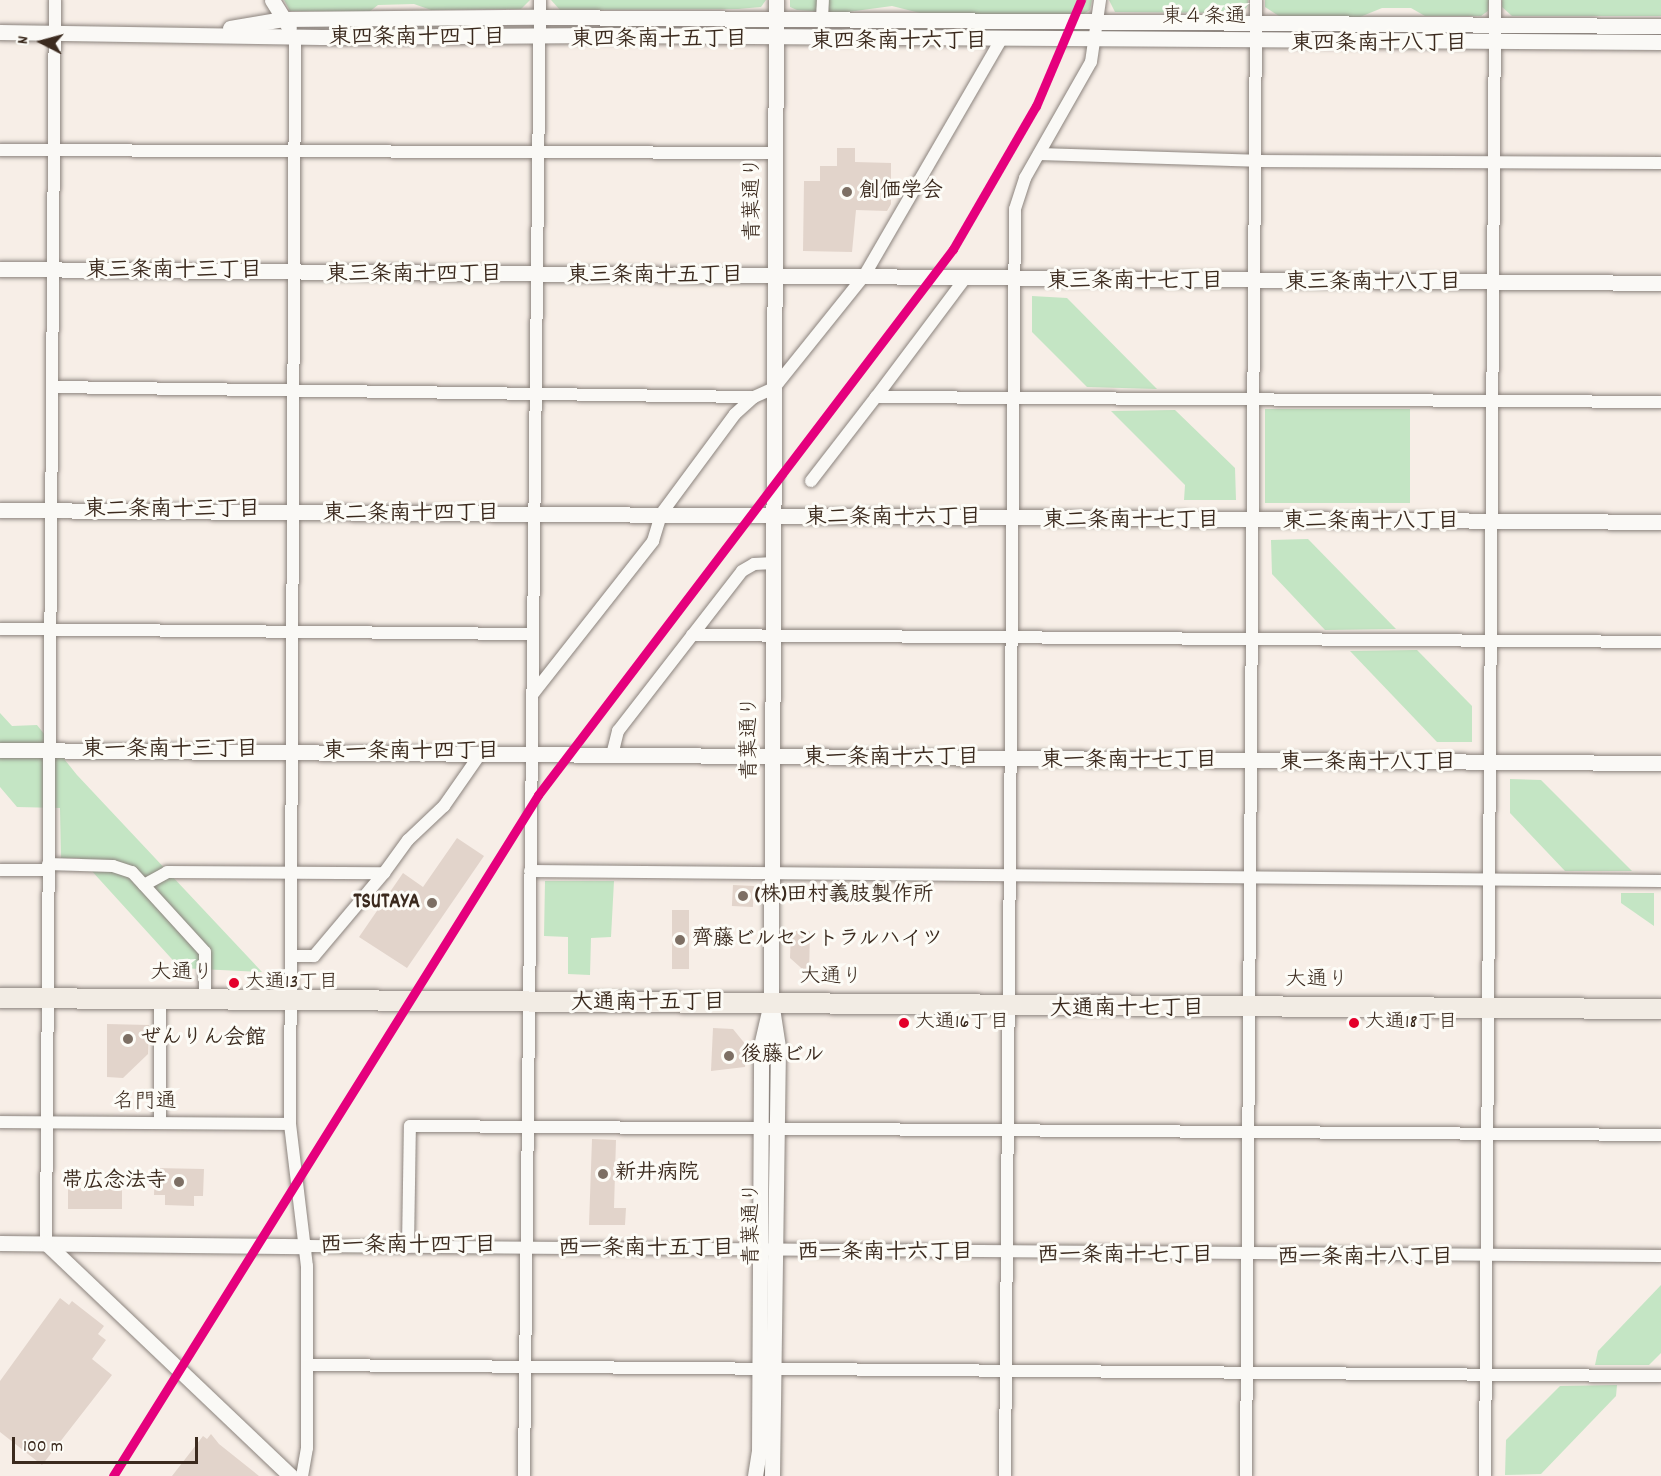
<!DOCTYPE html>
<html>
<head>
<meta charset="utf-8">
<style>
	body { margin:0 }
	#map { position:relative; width:1661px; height:1476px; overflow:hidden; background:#f7eee7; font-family:Dekko,"Klee One",sans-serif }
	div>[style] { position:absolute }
	.green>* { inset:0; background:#c4e5c4; transform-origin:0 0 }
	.building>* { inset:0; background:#e2d4cb; transform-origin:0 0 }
	.roads { filter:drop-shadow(0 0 2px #8b837d) drop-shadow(0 0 2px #8b837d) }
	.minor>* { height:12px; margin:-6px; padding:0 6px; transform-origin:6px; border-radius:6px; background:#faf9f6 }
	.tertiary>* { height:15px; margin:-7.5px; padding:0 7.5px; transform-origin:7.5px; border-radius:7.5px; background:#faf9f6 }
	.trunk>* { height:20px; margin:-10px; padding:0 10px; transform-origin:10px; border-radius:10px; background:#f2ece4 }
	.rail-1>* { height:9px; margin:-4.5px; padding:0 4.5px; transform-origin:4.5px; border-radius:4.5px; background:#e5007d }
	.dots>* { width:16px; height:16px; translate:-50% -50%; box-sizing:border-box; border:3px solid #fdfcf7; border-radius:50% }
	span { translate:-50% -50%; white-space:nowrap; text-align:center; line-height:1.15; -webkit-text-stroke:6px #fdfcf7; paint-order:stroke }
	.bus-label { font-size:20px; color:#3b2a1e }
	.left { translate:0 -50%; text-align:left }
	.street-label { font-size:21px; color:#3b2a1e }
	.poi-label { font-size:21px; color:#3b2a1e; font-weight:700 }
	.right { translate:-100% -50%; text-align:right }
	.neighbourhood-label { font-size:22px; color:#3b2a1e; font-weight:700 }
	.north { position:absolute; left:12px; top:12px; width:60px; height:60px; -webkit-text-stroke:4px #fdfcf7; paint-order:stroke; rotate:276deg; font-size:16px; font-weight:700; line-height:24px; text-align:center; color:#3b2a1e }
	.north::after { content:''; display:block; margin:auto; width:21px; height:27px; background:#3b2a1e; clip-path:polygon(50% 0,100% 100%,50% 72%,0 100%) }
	.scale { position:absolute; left:12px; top:1437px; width:186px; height:27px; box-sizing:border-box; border:3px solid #3b2a1e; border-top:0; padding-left:8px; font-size:18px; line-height:21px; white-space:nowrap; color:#3b2a1e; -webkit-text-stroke:4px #fdfcf7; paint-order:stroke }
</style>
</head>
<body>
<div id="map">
	<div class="green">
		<div style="clip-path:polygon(284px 0,530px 0,521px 9px,431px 10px,414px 4px,378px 5px,369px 12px,290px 11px)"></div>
		<div style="clip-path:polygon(551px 0,766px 0,761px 7px,738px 9px,560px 10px)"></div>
		<div style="clip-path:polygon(790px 0,1092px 0,1090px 10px,1082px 15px,924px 14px,892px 6px,840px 13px,797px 10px,790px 7px)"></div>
		<div style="clip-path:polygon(1109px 0,1248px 0,1248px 5px,1243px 13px,1115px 12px)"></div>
		<div style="clip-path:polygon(1265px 0,1489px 0,1488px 11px,1481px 16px,1425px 16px,1411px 8px,1382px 8px,1360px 17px,1279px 16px,1265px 7px)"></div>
		<div style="clip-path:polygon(1502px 0,1661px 0,1661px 16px,1512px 16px,1502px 7px)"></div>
		<div style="clip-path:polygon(1032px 296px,1067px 298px,1157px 389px,1087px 387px,1032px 332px)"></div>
		<div style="left:1265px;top:409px;width:145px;height:94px"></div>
		<div style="clip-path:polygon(1175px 410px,1235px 468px,1236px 500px,1184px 500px,1185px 485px,1111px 411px)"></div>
		<div style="clip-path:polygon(1308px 539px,1396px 629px,1325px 630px,1272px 574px,1271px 540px)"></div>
		<div style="clip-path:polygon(1417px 650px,1472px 706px,1472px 742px,1437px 742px,1350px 651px)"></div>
		<div style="clip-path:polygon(0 713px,12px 726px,37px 725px,77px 775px,262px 972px,180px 968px,80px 858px,61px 858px,60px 808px,17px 807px,0 787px)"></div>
		<div style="clip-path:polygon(1510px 779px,1541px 780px,1632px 871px,1565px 871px,1510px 813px)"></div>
		<div style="clip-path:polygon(545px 881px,614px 881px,611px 937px,591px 938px,590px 975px,568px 974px,568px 937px,544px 936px)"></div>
		<div style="clip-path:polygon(1621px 893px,1654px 893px,1654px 926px,1621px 903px)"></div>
		<div style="clip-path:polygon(1661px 1285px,1661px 1353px,1649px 1365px,1595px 1365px,1598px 1351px)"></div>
		<div style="clip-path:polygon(1617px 1385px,1616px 1396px,1541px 1474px,1505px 1475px,1506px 1440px,1560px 1386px)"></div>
	</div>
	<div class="building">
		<div style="clip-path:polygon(837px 148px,855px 148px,855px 162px,891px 163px,891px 204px,887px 211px,856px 210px,852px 252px,803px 251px,804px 181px,820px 181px,820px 166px,837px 166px)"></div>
		<div style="clip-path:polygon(457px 838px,484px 856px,407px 968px,359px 937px,403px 873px,423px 887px)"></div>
		<div style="left:733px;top:885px;width:21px;height:21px;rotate:3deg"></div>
		<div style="left:672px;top:910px;width:17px;height:59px"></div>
		<div style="clip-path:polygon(791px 931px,810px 931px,809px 975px,790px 958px)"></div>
		<div style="clip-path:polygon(107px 1024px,149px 1025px,148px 1054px,123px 1078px,107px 1077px)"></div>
		<div style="clip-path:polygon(713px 1028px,733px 1029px,746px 1045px,745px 1067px,711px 1071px)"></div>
		<div style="clip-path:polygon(592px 1139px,616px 1140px,614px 1208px,626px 1208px,625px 1225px,589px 1225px)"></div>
		<div style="clip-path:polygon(155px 1168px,204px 1169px,203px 1196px,194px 1196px,194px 1206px,165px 1205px,165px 1195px,154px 1195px)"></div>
		<div style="left:68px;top:1188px;width:54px;height:21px"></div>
		<div style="clip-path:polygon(60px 1298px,69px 1305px,72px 1301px,104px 1326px,98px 1334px,106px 1340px,92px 1359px,112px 1375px,42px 1465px,0 1432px,0 1381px)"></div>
		<div style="clip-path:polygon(211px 1434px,219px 1444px,259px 1476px,172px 1476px,203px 1436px,207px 1439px)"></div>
	</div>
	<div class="roads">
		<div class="minor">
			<div style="left:822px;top:18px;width:18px;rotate:-87deg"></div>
			<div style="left:295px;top:37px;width:1087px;rotate:90.26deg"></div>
			<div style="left:290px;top:1124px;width:143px;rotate:83.2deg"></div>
			<div style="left:307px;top:1266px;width:182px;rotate:90deg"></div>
			<div style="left:307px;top:1448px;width:28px;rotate:100deg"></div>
			<div style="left:0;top:150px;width:775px;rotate:0.22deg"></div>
			<div style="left:1039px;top:154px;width:217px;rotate:1.8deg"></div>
			<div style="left:1256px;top:161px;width:405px;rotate:0.3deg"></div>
			<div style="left:52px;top:387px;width:702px;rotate:0.82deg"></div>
			<div style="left:876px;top:397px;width:150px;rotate:-53.1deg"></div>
			<div style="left:811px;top:481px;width:106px;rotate:-52.3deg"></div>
			<div style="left:876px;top:397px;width:785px;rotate:0.36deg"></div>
			<div style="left:0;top:629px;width:532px;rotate:0.54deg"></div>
			<div style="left:692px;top:635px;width:969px;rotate:0.41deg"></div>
			<div style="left:532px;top:695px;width:196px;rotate:-51.8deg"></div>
			<div style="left:653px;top:541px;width:28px;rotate:-73deg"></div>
			<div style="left:661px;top:514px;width:124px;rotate:-53.5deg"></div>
			<div style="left:735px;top:414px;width:25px;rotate:-42deg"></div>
			<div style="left:754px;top:397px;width:22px;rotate:-24deg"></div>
			<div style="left:774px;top:388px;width:144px;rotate:-51.2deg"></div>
			<div style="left:864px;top:276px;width:272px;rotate:-59.9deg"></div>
			<div style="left:612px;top:755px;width:25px;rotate:-76deg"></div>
			<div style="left:618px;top:731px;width:202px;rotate:-52.2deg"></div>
			<div style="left:742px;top:571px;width:14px;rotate:-30deg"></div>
			<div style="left:754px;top:564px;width:20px;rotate:-3deg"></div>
			<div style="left:48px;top:864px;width:65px;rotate:1.8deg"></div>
			<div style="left:113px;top:866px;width:20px;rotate:18deg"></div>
			<div style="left:132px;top:872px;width:108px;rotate:47.6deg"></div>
			<div style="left:205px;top:952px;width:45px;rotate:90deg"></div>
			<div style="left:0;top:870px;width:48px"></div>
			<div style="left:530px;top:871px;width:1131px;rotate:0.51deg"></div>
			<div style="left:144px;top:885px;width:26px;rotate:-29deg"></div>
			<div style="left:167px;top:872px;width:217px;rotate:0.3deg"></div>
			<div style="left:384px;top:873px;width:41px;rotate:-54deg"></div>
			<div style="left:408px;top:840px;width:50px;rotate:-43.4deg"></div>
			<div style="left:444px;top:806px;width:65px;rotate:-55.1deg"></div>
			<div style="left:291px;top:956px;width:23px"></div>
			<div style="left:314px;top:956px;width:109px;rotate:-49.9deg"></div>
			<div style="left:160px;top:998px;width:125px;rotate:90deg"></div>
			<div style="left:0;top:1122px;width:290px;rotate:0.4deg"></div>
			<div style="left:46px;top:1243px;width:1243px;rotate:-89.59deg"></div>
			<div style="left:306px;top:1246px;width:1355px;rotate:0.42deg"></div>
			<div style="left:408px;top:1247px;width:121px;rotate:-89.1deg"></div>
			<div style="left:410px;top:1126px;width:1251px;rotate:0.41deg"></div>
			<div style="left:308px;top:1365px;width:1353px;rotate:0.47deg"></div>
			<div style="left:524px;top:1476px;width:1476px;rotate:-89.38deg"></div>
			<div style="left:1005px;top:1476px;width:1267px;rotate:-89.55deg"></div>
			<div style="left:1015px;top:209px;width:33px;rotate:-72deg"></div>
			<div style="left:1025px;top:178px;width:133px;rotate:-60.4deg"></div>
			<div style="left:1091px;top:62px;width:63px;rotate:-81.7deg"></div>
			<div style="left:1246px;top:1476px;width:1476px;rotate:-89.61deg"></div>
			<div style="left:1485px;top:1476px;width:1476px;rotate:-89.61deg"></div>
		</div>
		<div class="tertiary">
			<div style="left:272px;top:0;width:32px;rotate:58deg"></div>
			<div style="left:230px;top:28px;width:54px;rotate:-9.6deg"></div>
			<div style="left:283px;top:19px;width:254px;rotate:-0.5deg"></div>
			<div style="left:537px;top:17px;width:1124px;rotate:0.46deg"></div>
			<div style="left:0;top:32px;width:321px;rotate:0.9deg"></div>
			<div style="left:321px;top:37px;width:282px;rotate:-0.4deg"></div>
			<div style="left:603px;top:35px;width:1058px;rotate:0.38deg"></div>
			<div style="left:0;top:269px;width:1661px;rotate:0.48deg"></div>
			<div style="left:0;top:510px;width:1661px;rotate:0.41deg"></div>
			<div style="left:0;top:750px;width:1661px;rotate:0.45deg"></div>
			<div style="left:0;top:1243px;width:306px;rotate:0.6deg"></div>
			<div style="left:46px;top:1243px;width:338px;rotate:43.6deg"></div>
			<div style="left:755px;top:1476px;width:24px;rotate:-81deg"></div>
			<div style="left:759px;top:1452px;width:406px;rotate:-89.7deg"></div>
			<div style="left:761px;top:1046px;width:37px;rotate:-77deg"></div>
			<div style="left:772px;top:1476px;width:429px;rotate:-89.2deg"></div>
			<div style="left:778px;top:1047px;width:47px;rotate:-98.7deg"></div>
			<div style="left:771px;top:1001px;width:1001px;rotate:-89.71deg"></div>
		</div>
		<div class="trunk">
			<div style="left:0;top:998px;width:1661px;rotate:0.38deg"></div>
		</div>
	</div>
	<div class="rail-1">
		<div style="left:113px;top:1476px;width:803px;rotate:-58.03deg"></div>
		<div style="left:538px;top:795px;width:686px;rotate:-52.76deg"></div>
		<div style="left:953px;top:249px;width:165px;rotate:-59.9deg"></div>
		<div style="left:1036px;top:106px;width:115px;rotate:-67deg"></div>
	</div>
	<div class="dots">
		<div style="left:847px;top:192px;background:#7d6f64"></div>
		<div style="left:743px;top:896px;background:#7d6f64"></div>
		<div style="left:432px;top:903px;background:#7d6f64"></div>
		<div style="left:680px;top:940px;background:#7d6f64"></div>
		<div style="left:234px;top:983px;background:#e4002b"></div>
		<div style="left:904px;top:1023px;background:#e4002b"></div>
		<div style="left:1354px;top:1023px;background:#e4002b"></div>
		<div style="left:128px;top:1039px;background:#7d6f64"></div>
		<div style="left:729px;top:1056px;background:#7d6f64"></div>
		<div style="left:603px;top:1174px;background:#7d6f64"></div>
		<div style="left:179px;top:1182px;background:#7d6f64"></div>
	</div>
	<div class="bus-label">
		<span class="left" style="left:245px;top:983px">大通13丁目</span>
		<span class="left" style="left:915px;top:1023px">大通16丁目</span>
		<span class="left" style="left:1365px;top:1023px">大通18丁目</span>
	</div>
	<div class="street-label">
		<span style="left:1204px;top:18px">東４条通</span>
		<span style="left:754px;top:199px;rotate:-90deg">青葉通り</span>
		<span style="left:751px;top:738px;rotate:-90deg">青葉通り</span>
		<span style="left:182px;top:974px">大通り</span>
		<span style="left:831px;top:978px;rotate:1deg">大通り</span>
		<span style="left:1317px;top:981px">大通り</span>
		<span style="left:145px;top:1103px">名門通</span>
		<span style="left:753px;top:1224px;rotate:-90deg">青葉通り</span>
	</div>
	<div class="poi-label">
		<span class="left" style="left:859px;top:192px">創価学会</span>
		<span class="left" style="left:755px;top:896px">(株)田村義肢製作所</span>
		<span class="right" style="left:420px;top:903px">TSUTAYA</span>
		<span class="left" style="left:692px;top:940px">齊藤ビルセントラルハイツ</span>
		<span class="left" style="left:140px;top:1039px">ぜんりん会館</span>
		<span class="left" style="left:741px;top:1056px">後藤ビル</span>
		<span class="left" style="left:615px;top:1174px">新井病院</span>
		<span class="right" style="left:167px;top:1182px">帯広念法寺</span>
	</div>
	<div class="neighbourhood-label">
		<span style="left:417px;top:39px">東四条南十四丁目</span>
		<span style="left:659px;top:41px">東四条南十五丁目</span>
		<span style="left:899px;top:43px">東四条南十六丁目</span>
		<span style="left:1379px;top:45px">東四条南十八丁目</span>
		<span style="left:174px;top:272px">東三条南十三丁目</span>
		<span style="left:414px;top:276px">東三条南十四丁目</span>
		<span style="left:655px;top:277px">東三条南十五丁目</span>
		<span style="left:1135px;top:283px">東三条南十七丁目</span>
		<span style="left:1373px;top:284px">東三条南十八丁目</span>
		<span style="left:172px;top:511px">東二条南十三丁目</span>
		<span style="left:411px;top:515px">東二条南十四丁目</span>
		<span style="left:893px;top:519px">東二条南十六丁目</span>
		<span style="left:1131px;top:522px">東二条南十七丁目</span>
		<span style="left:1371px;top:523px">東二条南十八丁目</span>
		<span style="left:170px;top:751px">東一条南十三丁目</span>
		<span style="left:411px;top:753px">東一条南十四丁目</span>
		<span style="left:891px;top:759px">東一条南十六丁目</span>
		<span style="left:1129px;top:762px">東一条南十七丁目</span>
		<span style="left:1368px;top:764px">東一条南十八丁目</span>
		<span style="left:648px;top:1004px">大通南十五丁目</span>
		<span style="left:1127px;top:1010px">大通南十七丁目</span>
		<span style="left:408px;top:1247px">西一条南十四丁目</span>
		<span style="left:646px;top:1250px">西一条南十五丁目</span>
		<span style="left:885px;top:1254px">西一条南十六丁目</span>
		<span style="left:1125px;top:1257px">西一条南十七丁目</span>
		<span style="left:1365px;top:1259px">西一条南十八丁目</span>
	</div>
	<div class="north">N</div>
	<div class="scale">100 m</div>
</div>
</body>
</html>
